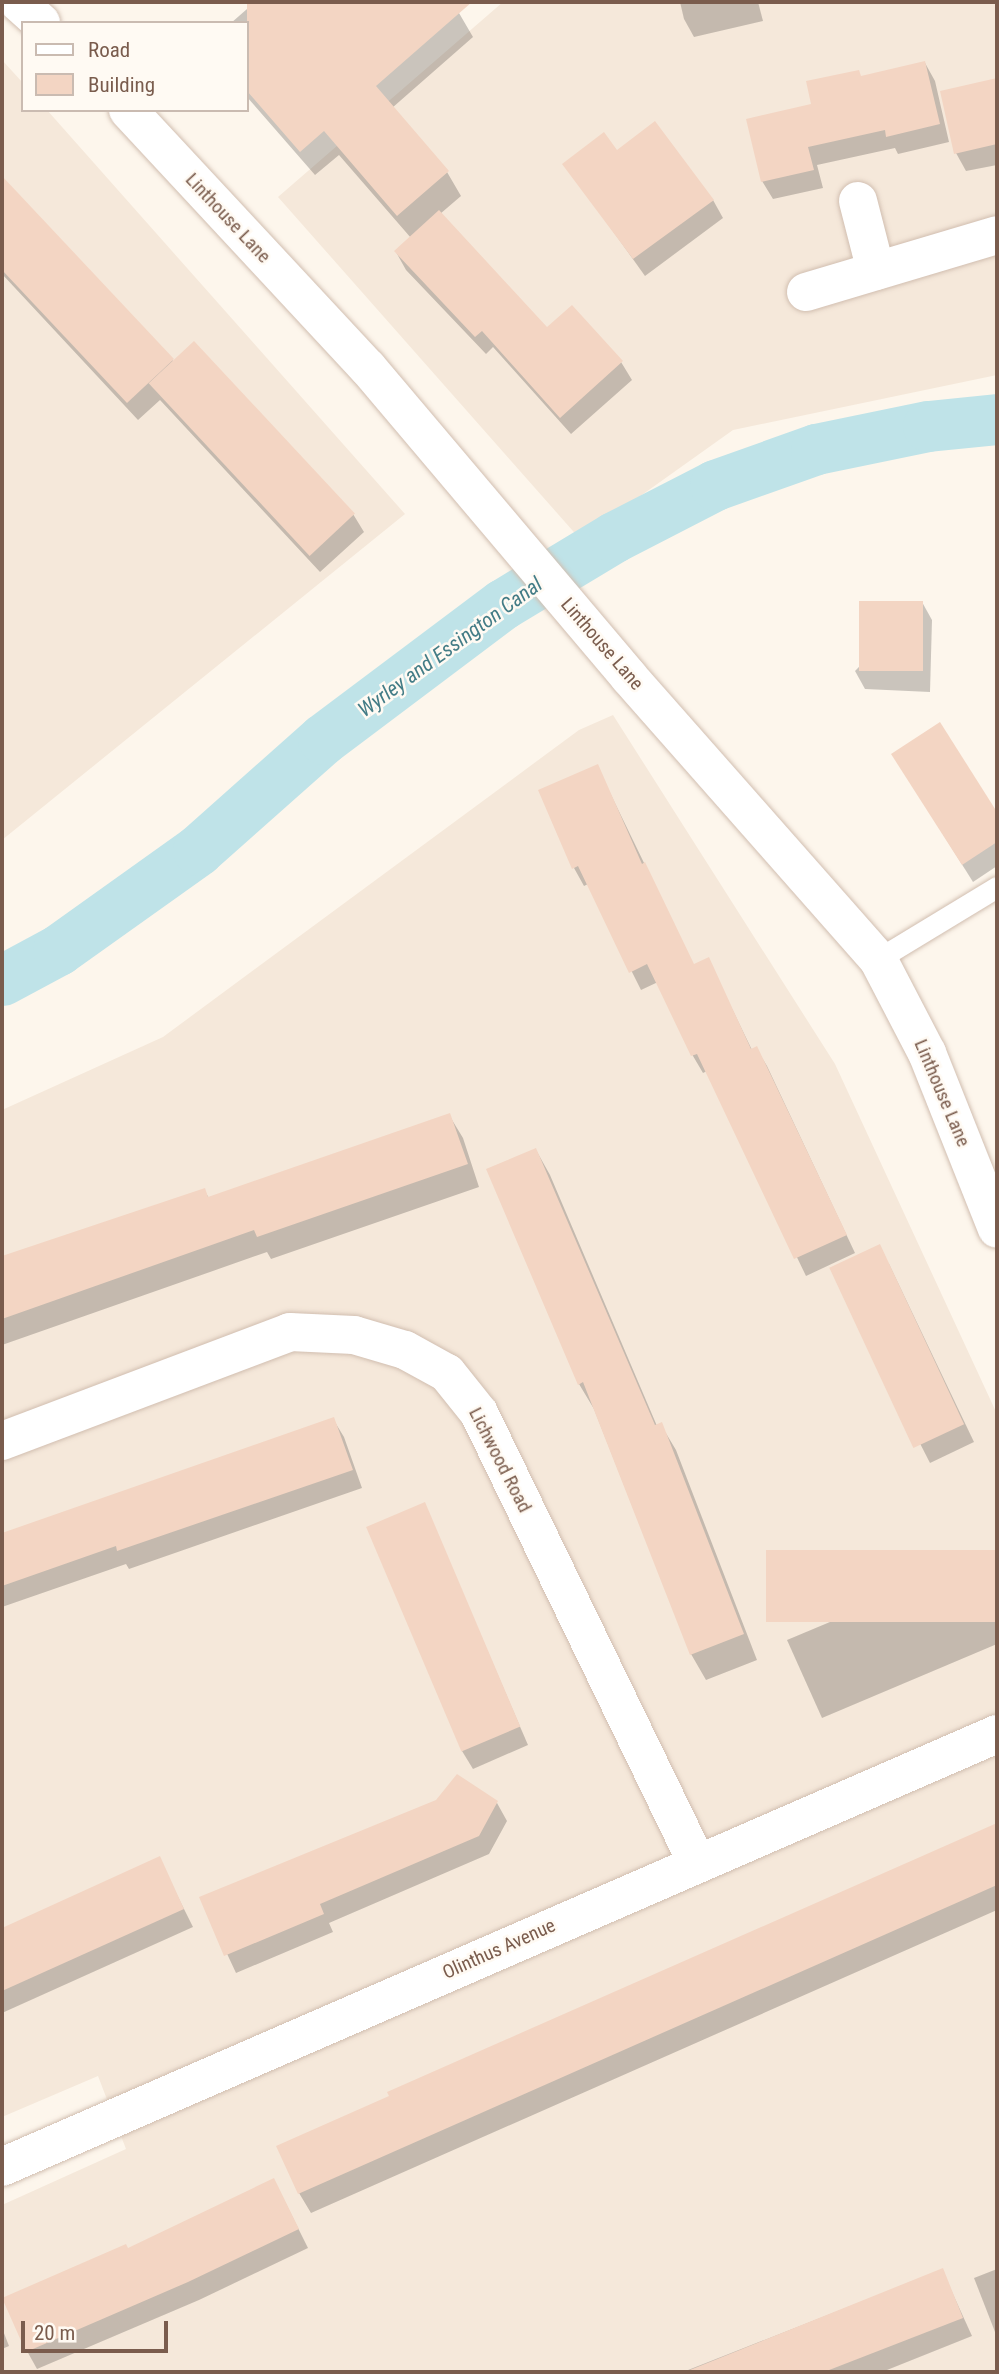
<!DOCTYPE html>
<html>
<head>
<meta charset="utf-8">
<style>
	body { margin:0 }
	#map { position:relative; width:999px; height:2374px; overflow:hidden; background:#fdf6ec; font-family:"Roboto Condensed",sans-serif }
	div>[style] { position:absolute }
	.residential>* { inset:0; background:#f5e8da }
	.shadow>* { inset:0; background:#0003 }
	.canal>* { height:51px; margin:-25.5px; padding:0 25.5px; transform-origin:25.5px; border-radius:25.5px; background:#bfe3e8 }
	.building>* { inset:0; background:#f3d5c3; transform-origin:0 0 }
	.roads { filter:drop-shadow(0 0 2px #d1beb0) drop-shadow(0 0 2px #d1beb0) }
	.service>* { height:21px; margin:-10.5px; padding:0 10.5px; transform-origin:10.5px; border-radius:10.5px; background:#fff }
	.minor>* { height:38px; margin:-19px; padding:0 19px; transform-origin:19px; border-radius:19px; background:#fff }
	.tertiary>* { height:38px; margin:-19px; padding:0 19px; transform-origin:19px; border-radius:19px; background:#fff }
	span { translate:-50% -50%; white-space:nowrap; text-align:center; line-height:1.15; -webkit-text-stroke:5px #fffaf3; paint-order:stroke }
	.street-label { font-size:19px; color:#7a5c4d }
	.water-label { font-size:21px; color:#437c86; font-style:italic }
	.frame { position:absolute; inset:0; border:4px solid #7a5c4d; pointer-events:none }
	.legend { position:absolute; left:21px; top:21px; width:228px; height:91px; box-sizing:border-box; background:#fffaf3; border:2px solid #cabbb1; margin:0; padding:9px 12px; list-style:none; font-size:21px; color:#7a5c4d }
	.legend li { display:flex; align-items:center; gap:14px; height:35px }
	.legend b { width:35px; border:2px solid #cabbb1 }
	.scale { position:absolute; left:21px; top:2321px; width:147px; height:32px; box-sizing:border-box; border:4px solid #7a5c4d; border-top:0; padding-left:9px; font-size:21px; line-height:24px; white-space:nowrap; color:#7a5c4d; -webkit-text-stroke:5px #fffaf3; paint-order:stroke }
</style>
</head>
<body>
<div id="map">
	<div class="residential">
		<div style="clip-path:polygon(503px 2px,997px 2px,997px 375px,733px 430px,580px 539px,278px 197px)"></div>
		<div style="clip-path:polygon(2px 60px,23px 83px,23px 110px,47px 110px,405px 514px,2px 840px)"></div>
		<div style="clip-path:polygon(613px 715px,835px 1064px,997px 1414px,997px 2372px,2px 2372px,2px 2205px,126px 2149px,98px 2076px,2px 2117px,2px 1110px,163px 1037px,579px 730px)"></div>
	</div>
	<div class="shadow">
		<div style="clip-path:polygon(255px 2px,449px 2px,459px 13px,473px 37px,392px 108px,447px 172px,461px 196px,440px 214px,547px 329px,621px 362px,632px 380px,571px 434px,493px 347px,486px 354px,406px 270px,396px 252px,411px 238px,339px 155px,315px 175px,247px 97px,247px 23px,231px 23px)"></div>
		<div style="clip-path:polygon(680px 2px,758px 2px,763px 21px,694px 37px,684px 19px)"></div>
		<div style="clip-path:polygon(925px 63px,935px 81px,949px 142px,898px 154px,895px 148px,817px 165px,823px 188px,773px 199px,762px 181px,813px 105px,862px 78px)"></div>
		<div style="clip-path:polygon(997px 80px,997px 165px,966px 171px,956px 153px,942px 92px)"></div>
		<div style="clip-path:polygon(617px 152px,713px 200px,723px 218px,645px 276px,565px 164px)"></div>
		<div style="clip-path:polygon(2px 178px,174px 362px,353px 514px,364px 532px,320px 572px,160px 400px,138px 420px,2px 274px)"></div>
		<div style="clip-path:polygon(922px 602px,932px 620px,930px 692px,865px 689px,855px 671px)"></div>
		<div style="clip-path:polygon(940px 725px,997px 815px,997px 866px,973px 882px,904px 772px)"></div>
		<div style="clip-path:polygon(597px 766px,694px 966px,708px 959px,752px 1050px,756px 1048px,767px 1066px,855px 1253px,806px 1276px,707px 1071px,703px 1073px,693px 1056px,658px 982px,641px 990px,588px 884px,584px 886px,574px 868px)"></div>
		<div style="clip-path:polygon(449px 1115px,463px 1138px,479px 1187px,271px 1259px,267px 1252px,2px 1345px,2px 1258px,204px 1190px,209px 1198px)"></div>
		<div style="clip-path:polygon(536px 1150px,550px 1175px,657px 1426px,661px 1425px,676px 1450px,757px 1660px,706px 1680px,691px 1654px,594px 1409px,579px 1384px)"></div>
		<div style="clip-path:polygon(889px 1264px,974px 1442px,930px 1463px,831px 1269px)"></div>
		<div style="clip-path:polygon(333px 1419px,344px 1437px,362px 1488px,129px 1569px,126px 1564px,2px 1607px,2px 1535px)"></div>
		<div style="clip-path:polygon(424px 1504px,528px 1745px,473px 1769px,462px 1751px)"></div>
		<div style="clip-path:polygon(997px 1552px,997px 1644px,822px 1718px,787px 1640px)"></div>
		<div style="clip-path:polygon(497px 1803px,507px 1821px,489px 1854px,329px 1923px,333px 1932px,236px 1973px,201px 1898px)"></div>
		<div style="clip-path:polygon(997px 1825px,997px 1910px,311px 2213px,299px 2193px,391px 2097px,389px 2093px)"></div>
		<div style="clip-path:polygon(159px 1859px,193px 1927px,2px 2013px,2px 1930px)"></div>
		<div style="clip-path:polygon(283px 2198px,308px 2248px,199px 2300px,37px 2369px,27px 2351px,128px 2250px)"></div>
		<div style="clip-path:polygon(997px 2269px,997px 2337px,974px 2278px)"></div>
		<div style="clip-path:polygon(942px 2270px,972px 2336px,882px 2372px,683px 2372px)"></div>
		<div style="clip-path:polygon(2px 2328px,9px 2346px,2px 2349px)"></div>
	</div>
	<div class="canal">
		<div style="left:2px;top:980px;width:64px;rotate:-28.2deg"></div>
		<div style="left:58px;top:950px;width:172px;rotate:-35.5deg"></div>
		<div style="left:198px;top:850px;width:167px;rotate:-41.6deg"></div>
		<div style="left:323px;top:739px;width:225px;rotate:-36.9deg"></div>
		<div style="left:503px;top:604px;width:130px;rotate:-31.1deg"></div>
		<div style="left:614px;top:537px;width:114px;rotate:-27.2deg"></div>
		<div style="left:715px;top:485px;width:107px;rotate:-19.6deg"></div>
		<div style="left:816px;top:449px;width:114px;rotate:-11.6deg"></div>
		<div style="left:928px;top:426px;width:69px;rotate:-5.8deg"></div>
	</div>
	<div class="building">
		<div style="clip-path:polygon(247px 2px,472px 2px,376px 86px,449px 171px,397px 216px,324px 131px,300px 152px,247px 91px)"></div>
		<div style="clip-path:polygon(925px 61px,940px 124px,886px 137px,885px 130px,808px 147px,814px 170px,761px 182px,746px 119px,811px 104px,806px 81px,859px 70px,861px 76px)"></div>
		<div style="clip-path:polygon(997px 78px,997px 144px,954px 154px,940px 91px)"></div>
		<div style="clip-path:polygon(655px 121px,714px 200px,633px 259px,562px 164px,604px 132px,617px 150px)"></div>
		<div style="clip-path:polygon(2px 176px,174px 359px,127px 403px,2px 270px)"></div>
		<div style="clip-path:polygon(439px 210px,547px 327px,572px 305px,623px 361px,560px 418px,482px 331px,475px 337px,394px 251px)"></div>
		<div style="left:194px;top:341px;width:236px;height:62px;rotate:47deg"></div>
		<div style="left:859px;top:601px;width:64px;height:70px"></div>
		<div style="clip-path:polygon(940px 722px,997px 812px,997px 842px,962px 865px,891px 754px)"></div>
		<div style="clip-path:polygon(598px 764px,642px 864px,645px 862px,694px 964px,709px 957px,751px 1049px,757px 1046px,847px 1235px,794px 1259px,697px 1054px,691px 1056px,647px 964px,629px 973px,578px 866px,572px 869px,538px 790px)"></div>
		<div style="clip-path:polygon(450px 1113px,468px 1164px,257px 1237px,254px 1230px,2px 1319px,2px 1256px,205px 1188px,208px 1197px)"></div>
		<div style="clip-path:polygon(536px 1148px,655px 1425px,662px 1422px,744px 1634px,690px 1655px,583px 1382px,578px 1385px,486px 1169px)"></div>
		<div style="left:880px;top:1244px;width:199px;height:56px;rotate:65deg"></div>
		<div style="clip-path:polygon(334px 1417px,353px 1470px,117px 1551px,116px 1546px,2px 1586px,2px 1533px)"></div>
		<div style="left:425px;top:1502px;width:244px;height:64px;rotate:67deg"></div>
		<div style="left:997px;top:1550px;width:72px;height:231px;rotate:90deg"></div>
		<div style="clip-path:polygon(457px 1774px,498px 1801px,479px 1836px,320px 1904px,324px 1914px,224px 1956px,199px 1897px,436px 1800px)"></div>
		<div style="clip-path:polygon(997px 1823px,997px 1885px,298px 2194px,276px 2146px,389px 2096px,387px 2092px)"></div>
		<div style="clip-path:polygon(160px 1856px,184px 1909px,2px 1991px,2px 1928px)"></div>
		<div style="clip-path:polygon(274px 2178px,299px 2229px,188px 2282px,26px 2352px,2px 2298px,126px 2244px,128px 2248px)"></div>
		<div style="clip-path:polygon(943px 2268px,963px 2318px,824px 2372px,685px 2372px)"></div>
	</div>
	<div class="roads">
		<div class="service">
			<div style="left:878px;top:959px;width:139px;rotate:-31.2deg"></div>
		</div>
		<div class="minor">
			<div style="left:858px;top:201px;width:72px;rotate:75.6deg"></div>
			<div style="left:806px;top:292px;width:199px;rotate:-16.6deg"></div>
			<div style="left:2px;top:1441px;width:308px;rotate:-20.7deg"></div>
			<div style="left:290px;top:1332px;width:64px;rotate:2.7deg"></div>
			<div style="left:354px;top:1335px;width:53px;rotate:16.4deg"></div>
			<div style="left:405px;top:1350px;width:48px;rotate:28.7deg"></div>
			<div style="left:447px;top:1373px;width:51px;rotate:51.3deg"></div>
			<div style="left:479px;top:1413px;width:500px;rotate:64.15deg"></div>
			<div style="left:2px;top:2167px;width:1085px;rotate:-23.52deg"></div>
		</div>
		<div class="tertiary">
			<div style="left:18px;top:2px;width:31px;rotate:42deg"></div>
			<div style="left:128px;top:110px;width:352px;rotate:47.1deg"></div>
			<div style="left:368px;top:368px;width:404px;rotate:49.8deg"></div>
			<div style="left:629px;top:677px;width:376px;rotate:48.6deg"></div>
			<div style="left:878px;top:959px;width:106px;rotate:62.5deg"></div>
			<div style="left:927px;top:1053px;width:189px;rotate:68.3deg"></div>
		</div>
	</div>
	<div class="street-label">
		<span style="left:228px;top:218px;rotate:47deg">Linthouse Lane</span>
		<span style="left:602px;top:644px;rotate:49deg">Linthouse Lane</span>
		<span style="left:942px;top:1093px;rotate:67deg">Linthouse Lane</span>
		<span style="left:500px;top:1460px;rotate:63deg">Lichwood Road</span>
		<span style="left:499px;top:1949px;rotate:-24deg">Olinthus Avenue</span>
	</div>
	<div class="water-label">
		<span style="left:450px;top:647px;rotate:-36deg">Wyrley and Essington Canal</span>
	</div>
	<div class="frame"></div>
	<ul class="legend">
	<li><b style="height:9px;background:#fff"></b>Road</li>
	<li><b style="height:19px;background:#f3d5c3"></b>Building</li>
	</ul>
	<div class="scale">20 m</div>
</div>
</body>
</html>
